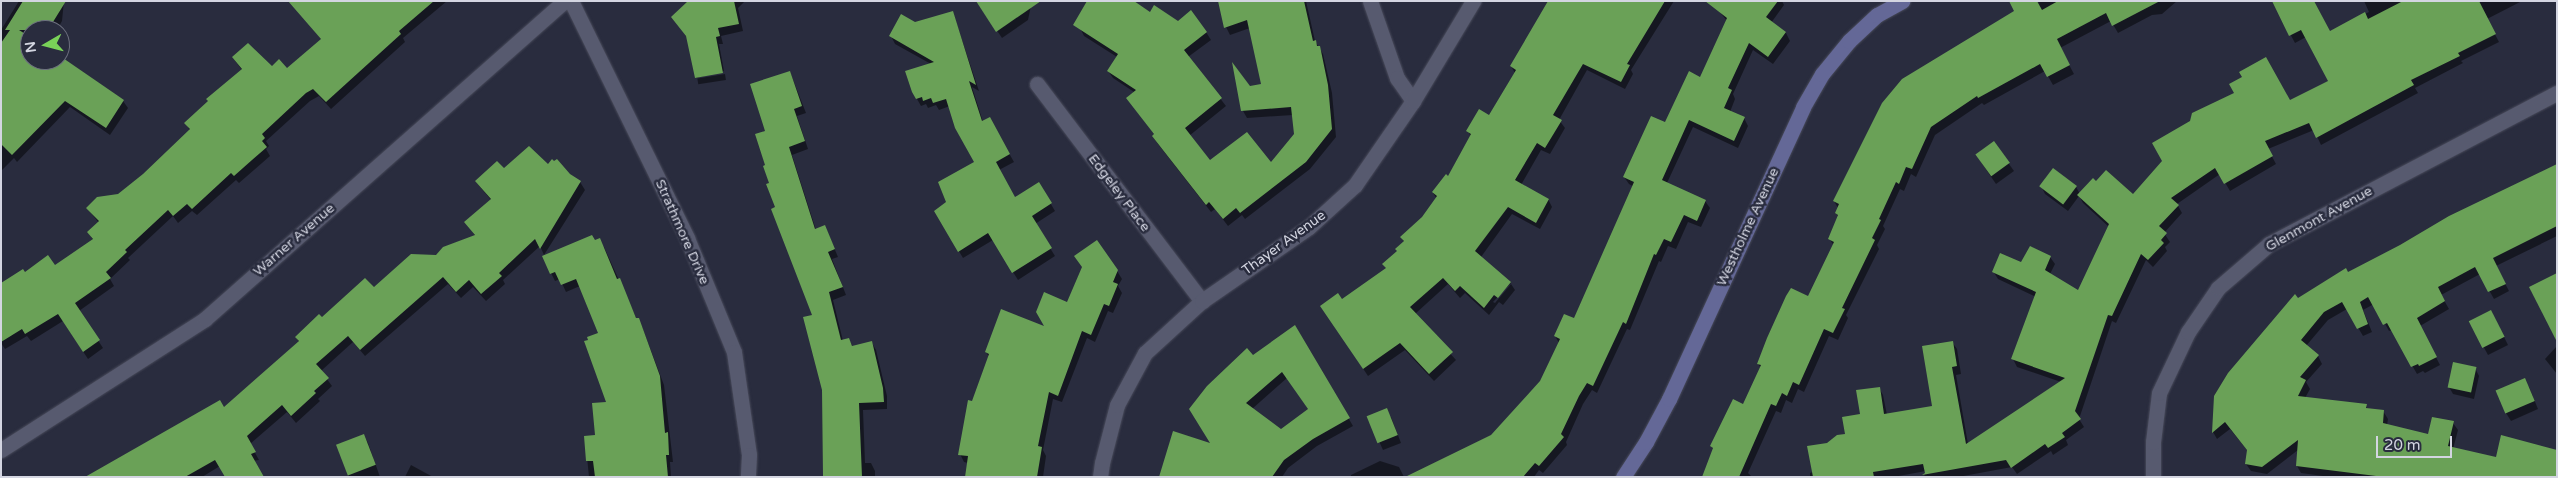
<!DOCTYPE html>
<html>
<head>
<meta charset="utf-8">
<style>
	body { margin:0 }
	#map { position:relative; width:2558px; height:478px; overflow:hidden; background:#292c3e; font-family:"Varela Round",sans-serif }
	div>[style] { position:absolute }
	.shadow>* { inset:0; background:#0007; transform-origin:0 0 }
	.building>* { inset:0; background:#6aa157; transform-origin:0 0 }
	.roads { filter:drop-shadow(0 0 1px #484a5a) drop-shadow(0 0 1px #484a5a) }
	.street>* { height:15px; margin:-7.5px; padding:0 7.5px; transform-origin:7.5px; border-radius:7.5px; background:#575a6f }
	.secondary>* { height:15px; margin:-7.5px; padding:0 7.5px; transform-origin:7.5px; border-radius:7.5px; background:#646897 }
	span { translate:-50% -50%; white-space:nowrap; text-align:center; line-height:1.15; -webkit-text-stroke:5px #292c3e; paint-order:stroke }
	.street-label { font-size:14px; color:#d3d5e1 }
	.frame { position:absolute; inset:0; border:2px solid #d3d5e1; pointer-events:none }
	.north { position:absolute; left:20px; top:20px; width:50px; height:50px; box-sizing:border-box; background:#292c3e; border:1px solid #6d707f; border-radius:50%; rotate:262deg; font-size:14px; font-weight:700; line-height:20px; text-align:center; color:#d3d5e1 }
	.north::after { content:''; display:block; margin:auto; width:18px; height:22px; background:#79d158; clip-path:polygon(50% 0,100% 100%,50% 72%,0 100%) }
	.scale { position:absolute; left:2376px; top:436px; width:76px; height:22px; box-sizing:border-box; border:2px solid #d3d5e1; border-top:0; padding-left:6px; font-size:15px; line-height:18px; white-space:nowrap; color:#d3d5e1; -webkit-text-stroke:4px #292c3e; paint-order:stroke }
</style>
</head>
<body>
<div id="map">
	<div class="shadow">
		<div style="clip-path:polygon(19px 1px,64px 1px,62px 21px,57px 30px,30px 30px,30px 60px,60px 58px,123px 101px,128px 108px,110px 135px,70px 107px,17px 162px,14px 158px,1px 171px,1px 30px)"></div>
		<div style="clip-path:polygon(303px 1px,447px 1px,403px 38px,405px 42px,331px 109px,319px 96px,310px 101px,266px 141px,269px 146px,266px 149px,270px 156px,239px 183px,236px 180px,197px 215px,192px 211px,178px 223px,173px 216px,128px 258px,130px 260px,110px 279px,114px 286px,79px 311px,103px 348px,88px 359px,63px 321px,31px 341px,27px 336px,5px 349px,1px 343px,1px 281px,3px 284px,24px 273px,55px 266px,93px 240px,89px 233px,99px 223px,87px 208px,119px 195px,143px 175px,190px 131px,186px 123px,242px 70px,233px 58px,286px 70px,322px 40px,296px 8px)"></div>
		<div style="clip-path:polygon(690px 1px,745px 1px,738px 8px,743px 31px,721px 36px,723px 44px,719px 44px,724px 71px,696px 78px,688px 39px,673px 17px)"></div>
		<div style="clip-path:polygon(977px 1px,1032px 1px,1028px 20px,1002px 38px)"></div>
		<div style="clip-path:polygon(1219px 1px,1306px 1px,1315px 41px,1323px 54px,1332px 93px,1336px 137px,1310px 169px,1245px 219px,1242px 215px,1228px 226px,1215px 209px,1211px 212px,1158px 144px,1153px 137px,1155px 135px,1127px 98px,1134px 92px,1113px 78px,1108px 71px,1117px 57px,1084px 36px,1080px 28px,1150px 13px,1206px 32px,1211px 40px,1188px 57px,1226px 106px,1189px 136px,1210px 162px,1271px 164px,1295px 135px,1293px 115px,1247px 118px,1243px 111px,1250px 87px,1262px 85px,1250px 28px,1230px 35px,1226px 27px)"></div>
		<div style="clip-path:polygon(1547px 1px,1674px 1px,1631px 70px,1633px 74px,1625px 89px,1587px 70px,1559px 120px,1565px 128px,1550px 154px,1541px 150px,1521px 185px,1548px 199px,1552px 207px,1540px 229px,1512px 214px,1481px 257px,1511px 283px,1493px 302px,1495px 303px,1511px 284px,1515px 290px,1503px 305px,1499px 302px,1489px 315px,1465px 293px,1460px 298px,1448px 284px,1415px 314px,1456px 360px,1434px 381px,1405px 350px,1368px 376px,1326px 313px,1387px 269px,1404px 242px,1402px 238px,1423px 218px,1437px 199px,1433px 193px,1448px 177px,1471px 137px,1468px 131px,1490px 117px,1515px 73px,1511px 66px,1548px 4px)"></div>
		<div style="clip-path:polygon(1727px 1px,1782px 1px,1784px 5px,1771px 23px,1786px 33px,1790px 41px,1773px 64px,1753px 50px,1733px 94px,1735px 99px,1730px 112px,1744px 118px,1748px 126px,1738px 148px,1693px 127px,1667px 183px,1705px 201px,1710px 208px,1701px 227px,1688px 222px,1676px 249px,1668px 246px,1661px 262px,1659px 261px,1630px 330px,1627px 329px,1597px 393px,1592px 390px,1583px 404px,1566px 442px,1567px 445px,1543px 473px,1539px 470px,1534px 477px,1408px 477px,1492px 436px,1541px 381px,1559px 343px,1555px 336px,1575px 320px,1634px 187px,1629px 184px,1624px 177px,1701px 78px,1727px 21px,1719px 11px)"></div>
		<div style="clip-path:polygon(2040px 1px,2177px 1px,2162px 14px,2152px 15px,2118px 33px,2111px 21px,2060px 48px,2074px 74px,2053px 85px,2045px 71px,1984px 105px,1982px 103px,1935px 135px,1916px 177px,1911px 174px,1904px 191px,1900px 189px,1883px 226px,1885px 229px,1877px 245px,1879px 249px,1846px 315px,1848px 318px,1838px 340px,1829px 336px,1804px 392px,1798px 389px,1792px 403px,1786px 400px,1781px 413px,1776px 411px,1748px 473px,1752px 477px,1703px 477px,1714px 450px,1711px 446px,1744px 406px,1761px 368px,1758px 364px,1809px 298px,1834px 246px,1829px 238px,1839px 218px,1836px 213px,1838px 208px,1834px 201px)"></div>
		<div style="clip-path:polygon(2364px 1px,2522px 1px,2487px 19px,2499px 42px,2461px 61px,2463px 63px,2415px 88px,2418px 93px,2321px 145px,2314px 130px,2268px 149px,2276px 164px,2230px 191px,2220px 174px,2177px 204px,2182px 213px,2164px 233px,2170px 242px,2165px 247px,2167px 251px,2153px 267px,2146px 260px,2116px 323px,2112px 321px,2079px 419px,2084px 427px,2066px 440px,2068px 445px,2053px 455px,2051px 451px,2017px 474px,2012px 467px,1958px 477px,1924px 477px,1926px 471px,1893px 477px,1810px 477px,1810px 473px,1813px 472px,1828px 444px,1847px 435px,1879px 388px,1883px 395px,1887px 415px,1934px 408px,1952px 342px,1957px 349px,1961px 374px,1956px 375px,1968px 444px,2061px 382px,2017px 367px,2013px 359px,2036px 297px,1998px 279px,1993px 271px,2050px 257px,2055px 264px,2050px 274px,2079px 292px,2109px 227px,2083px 203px,2079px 196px,2068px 211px,2045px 194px,2041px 186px,2076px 187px,2080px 194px,2096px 183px,2133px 196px,2290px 102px,2329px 81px,2306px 37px,2295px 43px,2275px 6px,2329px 32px,2369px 12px)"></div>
		<div style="clip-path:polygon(953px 13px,979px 91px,972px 87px,983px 122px,989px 118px,1014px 162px,999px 170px,1015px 199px,1039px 184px,1055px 211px,1035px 224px,1055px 256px,1018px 280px,993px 240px,963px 258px,935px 211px,947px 202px,976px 162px,950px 106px,939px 110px,936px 105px,928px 108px,926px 104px,921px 106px,917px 99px,931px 64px,895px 44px,891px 36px,915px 23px)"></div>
		<div style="clip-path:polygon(790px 72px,806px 113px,797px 116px,808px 149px,792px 155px,816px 230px,825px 226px,838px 257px,832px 259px,846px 295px,833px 300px,843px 341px,849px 340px,853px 347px,872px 343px,876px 350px,887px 396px,887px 409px,863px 410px,865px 463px,871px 463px,875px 471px,875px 477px,824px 477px,823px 389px,814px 316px,776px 208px,767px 165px)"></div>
		<div style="left:725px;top:74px;width:6px;height:28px;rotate:81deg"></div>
		<div style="clip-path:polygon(1994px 143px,2014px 171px,1996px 184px,1981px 162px)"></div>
		<div style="clip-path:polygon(548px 165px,580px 182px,585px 190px,544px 255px,540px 246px,503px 280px,505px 284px,486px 301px,473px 287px,461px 298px,448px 284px,365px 356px,353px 342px,321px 371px,332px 386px,318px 399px,320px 401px,296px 423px,287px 412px,250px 444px,259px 460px,220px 466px,202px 477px,111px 477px,224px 408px,299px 342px,296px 337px,322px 319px,476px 237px,466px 222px,491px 200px,476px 182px,504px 170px)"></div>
		<div style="clip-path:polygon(2557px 165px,2557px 236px,2496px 266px,2509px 291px,2494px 299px,2480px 274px,2441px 295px,2449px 309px,2420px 326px,2440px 365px,2425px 373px,2423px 371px,2417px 374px,2392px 330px,2389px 331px,2374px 304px,2363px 310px,2372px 332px,2363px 336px,2347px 309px,2328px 320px,2306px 346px,2318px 356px,2322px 364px,2306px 382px,2310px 389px,2305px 398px,2366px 406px,2368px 410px,2383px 411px,2388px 419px,2387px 425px,2429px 435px,2453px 423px,2458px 430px,2453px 449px,2497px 458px,2557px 477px,2330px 477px,2301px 473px,2297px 466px,2298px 450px,2267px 474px,2251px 471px,2246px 464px,2248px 451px,2230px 429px,2217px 439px,2213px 432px,2216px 397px,2298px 299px)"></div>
		<div style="clip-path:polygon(595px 242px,604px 247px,637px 320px,642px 327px,664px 385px,673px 462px,670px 462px,671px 477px,589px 477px,585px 437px,596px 436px,608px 403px,599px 333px,580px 286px,566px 292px,560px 279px,555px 281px,551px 273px)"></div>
		<div style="clip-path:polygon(1117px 271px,1122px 279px,1118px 286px,1122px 293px,1113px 313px,1108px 311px,1095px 342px,1087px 338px,1062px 402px,1053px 399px,1043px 450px,1046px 456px,1043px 477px,966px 477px,968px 463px,964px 462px,960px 454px,973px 403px,989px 357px,986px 352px,1047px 328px,1068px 304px)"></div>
		<div style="clip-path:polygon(2495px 319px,2508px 345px,2488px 355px,2470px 322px)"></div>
		<div style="clip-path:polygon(evenodd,1295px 326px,1353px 426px,1317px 446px,1288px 468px,1282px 477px,1159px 477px,1213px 446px,1253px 357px,1295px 326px,1287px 378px,1309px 410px,1280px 431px,1252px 409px,1287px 378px)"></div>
		<div style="clip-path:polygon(2557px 346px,2557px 374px,2545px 359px)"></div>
		<div style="clip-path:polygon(2475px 368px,2479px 376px,2474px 399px,2453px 394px,2449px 387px)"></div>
		<div style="clip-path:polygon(2529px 387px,2538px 409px,2511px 421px,2506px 413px)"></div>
		<div style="clip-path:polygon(1368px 417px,1391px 417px,1401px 443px,1383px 450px)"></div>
		<div style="clip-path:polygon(364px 435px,368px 443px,380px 477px,349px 477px,337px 445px)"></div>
		<div style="clip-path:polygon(1380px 461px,1399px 467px,1404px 477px,1351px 477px,1351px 475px)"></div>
		<div style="clip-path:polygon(411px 465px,433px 477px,405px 477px)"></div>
	</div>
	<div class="building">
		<div style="clip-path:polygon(23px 1px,66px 1px,48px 30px,19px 30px,30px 37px,30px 60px,60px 60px,60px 56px,124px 100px,106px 128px,65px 101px,12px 155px,1px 144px,1px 43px,10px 30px,5px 30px)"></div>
		<div style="clip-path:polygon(288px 1px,434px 1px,399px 31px,401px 34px,326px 102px,313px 89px,306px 93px,262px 134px,265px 138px,262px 141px,267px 147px,252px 160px,234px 176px,231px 173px,192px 209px,187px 204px,173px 216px,168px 210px,125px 250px,127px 252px,106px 272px,111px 278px,75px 303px,100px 340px,83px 352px,58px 314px,25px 334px,22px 329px,1px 342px,1px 283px,23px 269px,25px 272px,48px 255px,55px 265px,93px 239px,87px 232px,99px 221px,86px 208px,97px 197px,118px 194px,143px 174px,190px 129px,184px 123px,208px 101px,206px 99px,242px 69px,232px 57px,248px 43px,272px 66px,279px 59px,287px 68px,321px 39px)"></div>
		<div style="clip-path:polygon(688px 1px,734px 1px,739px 24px,718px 28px,720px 36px,716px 37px,723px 73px,695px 78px,686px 36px,671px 17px)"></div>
		<div style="clip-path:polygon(976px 1px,1041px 1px,996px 32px)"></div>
		<div style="clip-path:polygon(1087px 1px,1134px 1px,1150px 12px,1154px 5px,1178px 21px,1191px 10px,1207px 32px,1184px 50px,1222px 98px,1185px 128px,1210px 160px,1247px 132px,1271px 162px,1294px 134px,1291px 107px,1241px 111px,1232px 62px,1250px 86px,1261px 84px,1247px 20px,1224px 28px,1218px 1px,1304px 1px,1313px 41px,1316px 40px,1317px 46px,1320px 46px,1328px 85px,1332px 129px,1306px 162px,1240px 213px,1236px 208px,1223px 219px,1209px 202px,1206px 205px,1152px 136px,1154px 134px,1126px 98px,1136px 90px,1107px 71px,1118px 54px,1073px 25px)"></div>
		<div style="clip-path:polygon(1548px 1px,1665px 1px,1627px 64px,1630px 65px,1621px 82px,1583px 64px,1553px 115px,1562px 120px,1545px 148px,1537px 143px,1515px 180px,1549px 199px,1536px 223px,1508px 207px,1475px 251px,1511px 282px,1498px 298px,1494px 295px,1484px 308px,1460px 286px,1455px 291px,1443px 278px,1410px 307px,1453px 352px,1429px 374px,1400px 343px,1363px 369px,1320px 306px,1338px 293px,1342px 299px,1386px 268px,1382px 264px,1397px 251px,1395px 249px,1404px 241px,1400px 237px,1422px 217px,1437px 196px,1432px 192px,1446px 174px,1448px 176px,1471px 134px,1466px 131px,1479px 109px,1489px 115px,1516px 70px,1510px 66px)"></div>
		<div style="clip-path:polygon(1705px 1px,1778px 1px,1766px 17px,1786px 32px,1768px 57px,1749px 43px,1728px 88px,1732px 90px,1724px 108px,1745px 117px,1734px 141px,1689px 120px,1662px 180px,1706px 200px,1697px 221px,1684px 215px,1671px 242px,1664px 239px,1656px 255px,1654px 254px,1626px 324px,1623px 322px,1593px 386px,1587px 383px,1579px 396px,1561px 434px,1564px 437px,1539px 466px,1535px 463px,1523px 477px,1405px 477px,1491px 435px,1540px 381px,1560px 339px,1554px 336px,1564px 314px,1574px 318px,1634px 182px,1623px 177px,1651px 116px,1665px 122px,1689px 71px,1700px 77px,1727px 18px)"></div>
		<div style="clip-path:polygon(2009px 1px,2037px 1px,2042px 10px,2058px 1px,2160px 1px,2112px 26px,2106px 13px,2057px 39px,2070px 65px,2047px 77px,2040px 64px,1978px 98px,1977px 96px,1931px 127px,1912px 169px,1906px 167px,1899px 184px,1896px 182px,1879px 219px,1881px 220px,1872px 238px,1875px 240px,1842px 308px,1845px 309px,1833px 333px,1824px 329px,1799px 385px,1793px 382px,1787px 396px,1782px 393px,1776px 406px,1771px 404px,1739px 477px,1702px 477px,1713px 448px,1710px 446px,1733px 399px,1743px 404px,1761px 365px,1757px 364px,1767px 338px,1786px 296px,1791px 288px,1808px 296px,1834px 242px,1828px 239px,1838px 215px,1835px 213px,1839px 204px,1833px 201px,1882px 103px,1902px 79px,2014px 11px)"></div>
		<div style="clip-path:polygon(2272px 1px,2314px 1px,2330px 31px,2365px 12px,2368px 19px,2403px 1px,2479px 1px,2496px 34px,2458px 53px,2460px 56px,2411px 80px,2414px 85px,2316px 138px,2309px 123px,2265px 141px,2273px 156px,2224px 184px,2215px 168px,2171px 198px,2179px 205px,2159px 226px,2167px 233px,2161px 240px,2164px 243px,2148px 260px,2141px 254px,2112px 316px,2108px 315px,2075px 411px,2081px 419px,2062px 433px,2065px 437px,2048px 448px,2045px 444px,2011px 468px,2006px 460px,1922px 475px,1925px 473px,1923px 464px,1873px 472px,1874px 477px,1813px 477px,1807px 446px,1827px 443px,1837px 435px,1845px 434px,1842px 417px,1860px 414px,1856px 390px,1880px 387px,1884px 414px,1932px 406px,1922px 346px,1953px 341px,1957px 366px,1952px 367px,1966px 444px,2065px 378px,2011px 359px,2036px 292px,1992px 272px,2000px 253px,2021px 262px,2030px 246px,2051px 256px,2045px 270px,2078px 290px,2109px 224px,2077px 195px,2093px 178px,2096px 181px,2106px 170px,2133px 194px,2162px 161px,2152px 143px,2190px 121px,2192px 113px,2234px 93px,2229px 84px,2242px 77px,2239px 72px,2266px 57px,2290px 100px,2328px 81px,2301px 30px,2289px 36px)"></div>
		<div style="clip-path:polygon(953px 11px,976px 85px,969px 81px,982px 121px,990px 117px,1010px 154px,996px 162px,1015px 197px,1039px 182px,1052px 203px,1032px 216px,1052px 248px,1012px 273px,988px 233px,958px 252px,934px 211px,946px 202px,938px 182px,974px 162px,955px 128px,946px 99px,933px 103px,931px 98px,923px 101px,922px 97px,916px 99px,912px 92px,905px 71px,934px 62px,889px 36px,901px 14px,915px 22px)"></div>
		<div style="clip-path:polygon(790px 71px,802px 106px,794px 109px,805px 141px,789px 147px,815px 229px,825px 225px,835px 249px,828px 252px,843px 287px,829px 292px,841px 340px,849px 338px,852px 346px,872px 341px,883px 388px,884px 402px,859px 403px,862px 477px,823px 477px,822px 390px,803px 317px,812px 315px,771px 209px,775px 207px,766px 184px,769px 183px,763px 166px,765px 165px,755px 134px,765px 131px,750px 84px)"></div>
		<div style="left:1994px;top:141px;width:27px;height:23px;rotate:54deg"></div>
		<div style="clip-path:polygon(529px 146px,548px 164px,552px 159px,554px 161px,557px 159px,570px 174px,581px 181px,540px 249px,535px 239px,499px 273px,502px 276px,481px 294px,469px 280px,456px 292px,443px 277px,360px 350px,348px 336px,316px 364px,329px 378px,314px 391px,316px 393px,291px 416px,282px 405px,247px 436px,256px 452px,251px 454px,264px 477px,225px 477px,215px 460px,185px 477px,85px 477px,220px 400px,224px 407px,299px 341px,295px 337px,319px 314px,322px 317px,365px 278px,374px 287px,411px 254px,436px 255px,443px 247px,475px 235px,464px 222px,491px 199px,475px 181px,497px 161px,504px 168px)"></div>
		<div style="clip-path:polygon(2557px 164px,2557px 226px,2493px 258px,2506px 284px,2488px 292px,2475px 267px,2438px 287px,2445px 301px,2417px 318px,2437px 357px,2419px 366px,2418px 364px,2411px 367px,2387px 323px,2383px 325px,2368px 297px,2360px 302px,2368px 324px,2357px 329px,2342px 302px,2324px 312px,2301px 340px,2319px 355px,2300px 377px,2306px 380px,2298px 396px,2367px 404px,2366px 408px,2384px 410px,2383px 423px,2428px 434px,2432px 417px,2454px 421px,2448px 446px,2496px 457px,2501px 435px,2557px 450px,2557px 477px,2384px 477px,2296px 466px,2298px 440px,2262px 467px,2245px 464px,2247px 450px,2225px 422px,2212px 433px,2214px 396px,2228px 373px,2295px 294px,2298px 298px,2346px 268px,2348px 272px,2400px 245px,2449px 216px)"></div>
		<div style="left:2053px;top:168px;width:30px;height:23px;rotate:37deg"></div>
		<div style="clip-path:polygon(592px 235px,595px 240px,600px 238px,617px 279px,620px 278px,636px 318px,639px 318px,660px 376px,665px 433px,668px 432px,669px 455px,666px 455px,668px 477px,595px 477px,593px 461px,586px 461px,584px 436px,595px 435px,592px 403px,606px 402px,584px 341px,588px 340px,587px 337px,598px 333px,576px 279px,561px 285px,555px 272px,550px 274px,542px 256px)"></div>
		<div style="clip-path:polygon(1097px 240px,1118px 270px,1113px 282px,1118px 284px,1109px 306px,1104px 304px,1091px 335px,1082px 331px,1058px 396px,1049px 392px,1038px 446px,1042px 447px,1037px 477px,965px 477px,968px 456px,958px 455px,968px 400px,972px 401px,989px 354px,985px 352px,1001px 309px,1044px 326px,1036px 312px,1044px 292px,1067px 302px,1082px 267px,1074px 256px)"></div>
		<div style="clip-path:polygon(2557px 273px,2557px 342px,2529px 287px)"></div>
		<div style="left:2491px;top:310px;width:30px;height:25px;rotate:63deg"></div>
		<div style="clip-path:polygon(evenodd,1295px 325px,1350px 418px,1313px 439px,1284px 460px,1272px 477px,1159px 477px,1173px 431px,1210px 443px,1189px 409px,1207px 386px,1247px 348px,1253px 355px,1295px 325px,1282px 372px,1308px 409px,1281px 429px,1246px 403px,1282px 372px)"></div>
		<div style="left:2453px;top:362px;width:24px;height:26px;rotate:12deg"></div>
		<div style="left:2525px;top:378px;width:25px;height:32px;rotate:67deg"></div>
		<div style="left:1387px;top:408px;width:29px;height:22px;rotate:68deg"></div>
		<div style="left:364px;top:434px;width:33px;height:30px;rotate:69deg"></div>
	</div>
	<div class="roads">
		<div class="street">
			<div style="left:571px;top:1px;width:264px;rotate:63.9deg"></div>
			<div style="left:687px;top:238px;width:123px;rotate:67.6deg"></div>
			<div style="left:734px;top:352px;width:104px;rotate:81.7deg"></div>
			<div style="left:749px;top:455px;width:22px;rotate:93deg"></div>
			<div style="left:1370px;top:1px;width:82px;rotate:70.7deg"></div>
			<div style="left:1397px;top:78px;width:28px;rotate:55deg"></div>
			<div style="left:1037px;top:84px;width:273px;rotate:52.8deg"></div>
			<div style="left:1px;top:450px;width:242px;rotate:-32.7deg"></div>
			<div style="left:205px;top:319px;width:480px;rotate:-41.5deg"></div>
			<div style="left:1100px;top:477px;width:14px;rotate:-82deg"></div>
			<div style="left:1102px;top:463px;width:60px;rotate:-75.5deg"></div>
			<div style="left:1117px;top:405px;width:59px;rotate:-61.7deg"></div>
			<div style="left:1145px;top:353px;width:77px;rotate:-42.4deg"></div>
			<div style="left:1202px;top:301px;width:130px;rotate:-34.7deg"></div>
			<div style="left:1309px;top:227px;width:62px;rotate:-42.4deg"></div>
			<div style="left:1355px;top:185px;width:102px;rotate:-55.4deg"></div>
			<div style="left:1413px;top:101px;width:117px;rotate:-59deg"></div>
			<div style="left:2153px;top:477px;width:35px;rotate:-90deg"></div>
			<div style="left:2153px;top:442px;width:49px;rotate:-83deg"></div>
			<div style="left:2159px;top:393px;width:68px;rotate:-64.6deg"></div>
			<div style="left:2188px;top:332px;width:53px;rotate:-55.7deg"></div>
			<div style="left:2218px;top:288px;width:67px;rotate:-40.8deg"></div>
			<div style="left:2269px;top:244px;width:325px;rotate:-27.7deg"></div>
		</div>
		<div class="secondary">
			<div style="left:1623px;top:477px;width:42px;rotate:-56.7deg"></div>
			<div style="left:1646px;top:442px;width:49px;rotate:-61.9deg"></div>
			<div style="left:1669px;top:399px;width:321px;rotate:-65.3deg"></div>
			<div style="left:1803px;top:107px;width:38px;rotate:-60deg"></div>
			<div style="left:1822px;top:74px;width:43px;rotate:-50.7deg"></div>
			<div style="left:1849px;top:41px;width:38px;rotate:-43deg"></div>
			<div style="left:1877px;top:15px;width:29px;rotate:-29deg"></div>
		</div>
	</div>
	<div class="street-label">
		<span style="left:1119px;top:193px;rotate:53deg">Edgeley Place</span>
		<span style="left:2319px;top:219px;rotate:-29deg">Glenmont Avenue</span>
		<span style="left:1748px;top:227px;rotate:-65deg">Westholme Avenue</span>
		<span style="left:682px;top:232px;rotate:66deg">Strathmore Drive</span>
		<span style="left:294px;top:240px;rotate:-41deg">Warner Avenue</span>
		<span style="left:1284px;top:243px;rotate:-36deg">Thayer Avenue</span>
	</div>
	<div class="frame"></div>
	<div class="north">N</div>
	<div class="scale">20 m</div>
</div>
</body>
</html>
